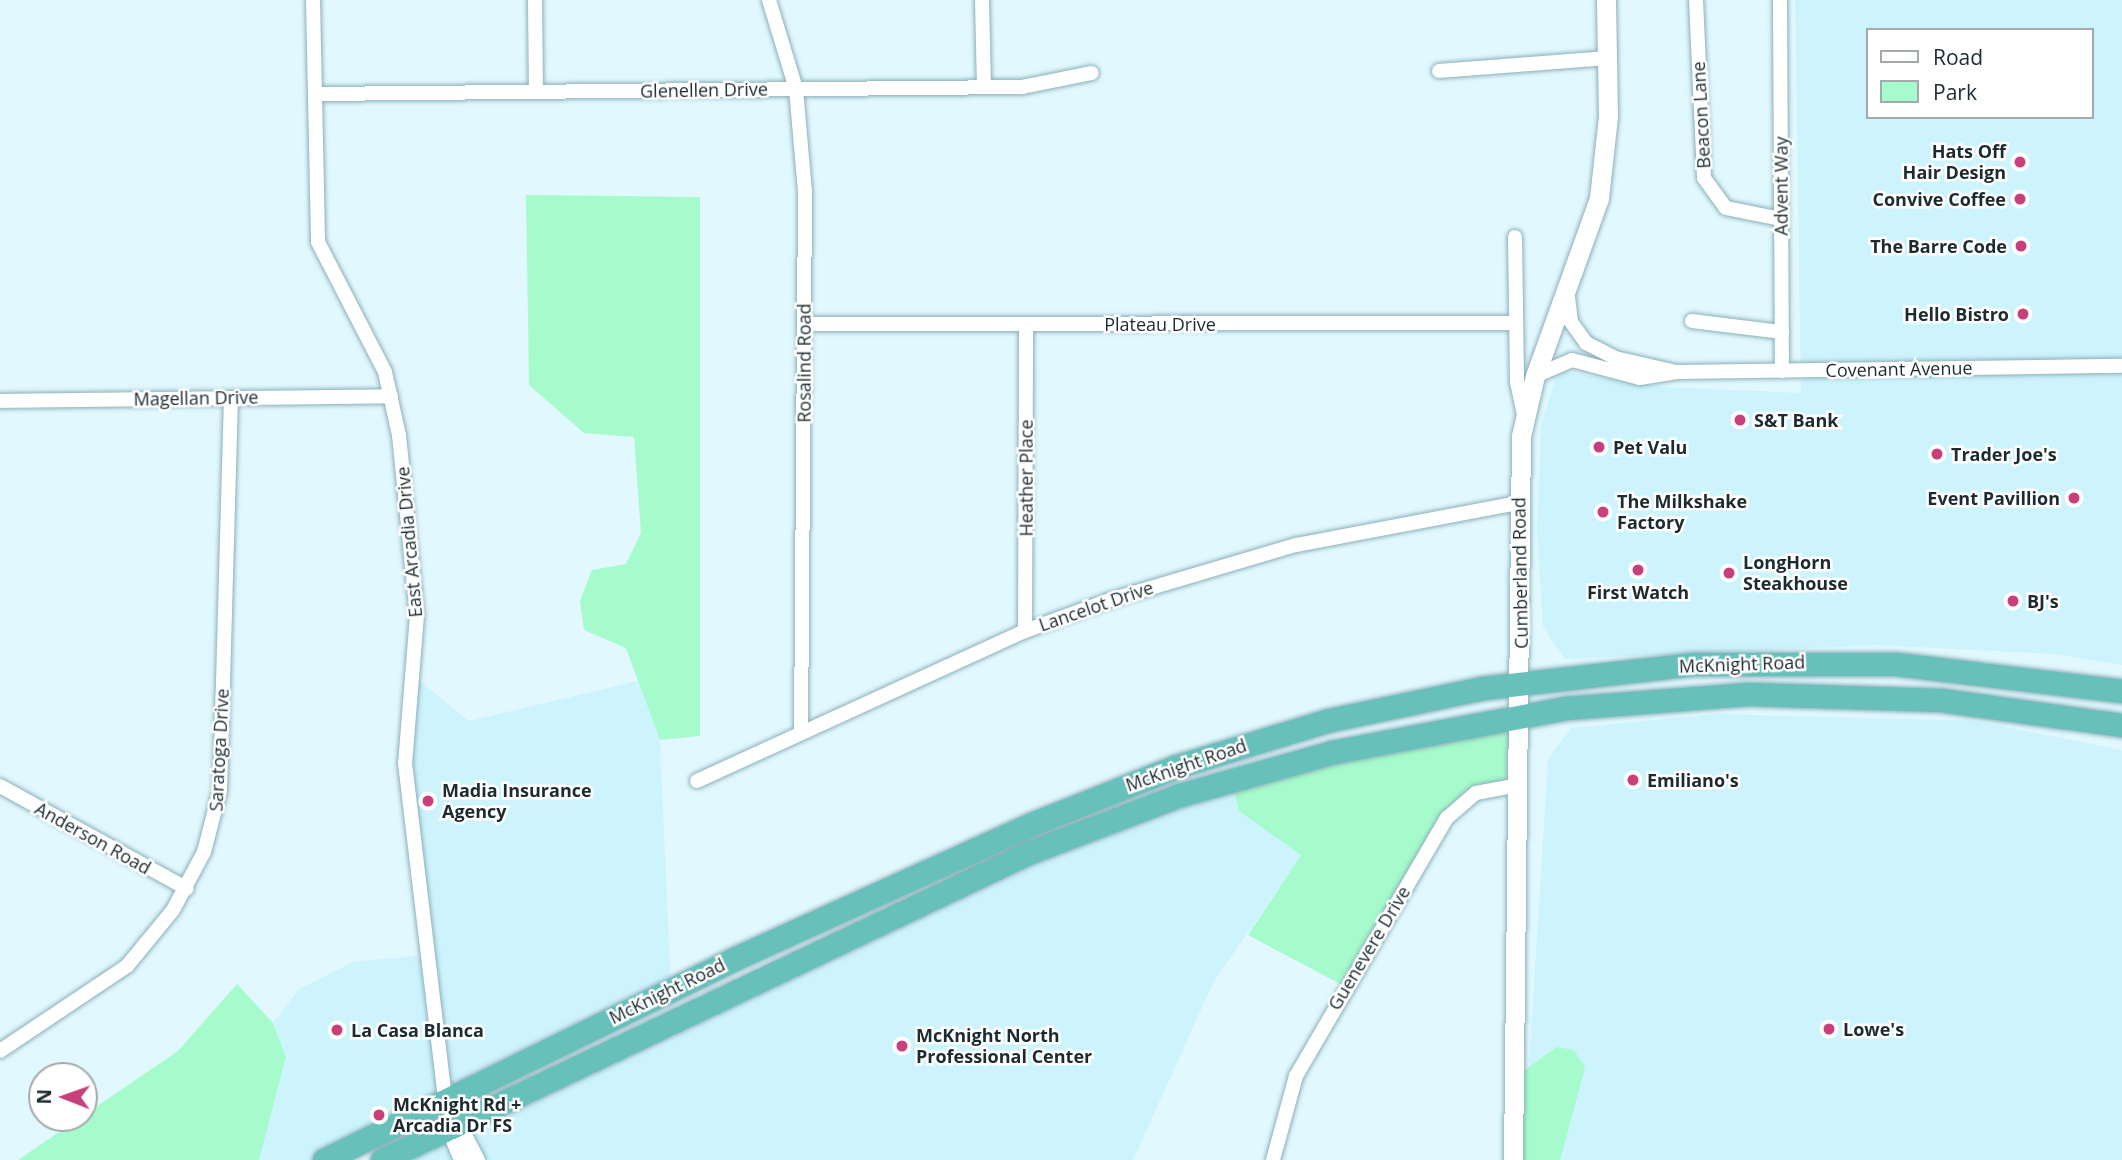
<!DOCTYPE html>
<html>
<head>
<meta charset="utf-8">
<style>
	body { margin:0 }
	#map { position:relative; width:2122px; height:1160px; overflow:hidden; background:#e1f8fe; font-family:"Open Sans",sans-serif }
	div>[style] { position:absolute }
	.built>* { inset:0; background:#cdf3fd }
	.green>* { inset:0; background:#a5fbcb }
	.roads { filter:drop-shadow(0 0 2px #8bb0b9) drop-shadow(0 0 2px #8bb0b9) }
	.minor>* { height:14px; margin:-7px; padding:0 7px; transform-origin:7px; border-radius:7px; background:#fff }
	.tertiary>* { height:16px; margin:-8px; padding:0 8px; transform-origin:8px; border-radius:8px; background:#fff }
	.secondary>* { height:19px; margin:-9.5px; padding:0 9.5px; transform-origin:9.5px; border-radius:9.5px; background:#fff }
	.trunk>* { height:23px; margin:-11.5px; padding:0 11.5px; transform-origin:11.5px; border-radius:11.5px; background:#67c0ba }
	.dots>* { width:19px; height:19px; translate:-50% -50%; box-sizing:border-box; border:4px solid #fff; border-radius:50% }
	span { translate:-50% -50%; white-space:nowrap; text-align:center; line-height:1.15; -webkit-text-stroke:5px #fff; paint-order:stroke }
	.street-label { font-size:18px; color:#1c2b2f }
	.poi-label { font-size:18px; color:#1c2b2f; font-weight:700 }
	.right { translate:-100% -50%; text-align:right }
	.left { translate:0 -50%; text-align:left }
	.legend { position:absolute; left:1866px; top:28px; width:228px; height:91px; box-sizing:border-box; background:#fff; border:2px solid #a4aaac; margin:0; padding:9px 12px; list-style:none; font-size:21px; color:#1c2b2f }
	.legend li { display:flex; align-items:center; gap:14px; height:35px }
	.legend b { width:35px; border:2px solid #a4aaac }
	.north { position:absolute; left:28px; top:1062px; width:70px; height:70px; box-sizing:border-box; background:#fff; border:2px solid #a4aaac; border-radius:50%; rotate:271deg; font-size:19px; font-weight:700; line-height:28px; text-align:center; color:#1c2b2f }
	.north::after { content:''; display:block; margin:auto; width:24px; height:32px; background:#c83f7b; clip-path:polygon(50% 0,100% 100%,50% 72%,0 100%) }
</style>
</head>
<body>
<div id="map">
	<div class="built">
		<div style="clip-path:polygon(evenodd,1795px 0,2122px 0,2122px 665px,2055px 654px,1876px 645px,1565px 659px,1543px 627px,1537px 530px,1541px 424px,1558px 371px,1662px 387px,1801px 393px,1795px 0,1868px 30px,2092px 30px,2092px 117px,1868px 117px,1868px 30px)"></div>
		<div style="clip-path:polygon(411px 674px,469px 721px,642px 680px,660px 740px,671px 990px,324px 1160px,259px 1160px,286px 1057px,273px 1023px,298px 990px,353px 962px,426px 955px,406px 787px)"></div>
		<div style="clip-path:polygon(1719px 714px,1974px 721px,2122px 750px,2122px 1160px,1560px 1160px,1567px 1124px,1529px 1065px,1548px 759px,1571px 728px)"></div>
		<div style="clip-path:polygon(1231px 779px,1239px 811px,1302px 854px,1213px 983px,1133px 1160px,477px 1160px,459px 1123px,967px 880px)"></div>
		<div style="clip-path:polygon(446px 1129px,462px 1160px,382px 1160px)"></div>
	</div>
	<div class="green">
		<div style="clip-path:polygon(526px 195px,700px 197px,700px 736px,660px 740px,626px 648px,584px 630px,580px 601px,592px 570px,626px 564px,641px 533px,634px 437px,584px 433px,529px 385px)"></div>
		<div style="clip-path:polygon(1520px 714px,1519px 785px,1468px 797px,1346px 987px,1248px 935px,1301px 855px,1239px 811px,1231px 779px)"></div>
		<div style="clip-path:polygon(237px 984px,273px 1023px,286px 1057px,259px 1160px,18px 1160px,178px 1051px)"></div>
		<div style="clip-path:polygon(1557px 1047px,1574px 1050px,1585px 1068px,1560px 1160px,1517px 1160px,1514px 1078px)"></div>
	</div>
	<div class="roads">
		<div class="minor">
			<div style="left:313px;top:0;width:242px;rotate:88.8deg"></div>
			<div style="left:318px;top:242px;width:146px;rotate:62.7deg"></div>
			<div style="left:385px;top:372px;width:65px;rotate:77.5deg"></div>
			<div style="left:399px;top:435px;width:181px;rotate:84.3deg"></div>
			<div style="left:417px;top:615px;width:148px;rotate:94.6deg"></div>
			<div style="left:405px;top:763px;width:339px;rotate:83.2deg"></div>
			<div style="left:535px;top:0;width:92px;rotate:89.4deg"></div>
			<div style="left:769px;top:0;width:93px;rotate:73.1deg"></div>
			<div style="left:796px;top:89px;width:102px;rotate:85deg"></div>
			<div style="left:805px;top:191px;width:540px;rotate:90.42deg"></div>
			<div style="left:982px;top:0;width:86px;rotate:88.7deg"></div>
			<div style="left:1696px;top:0;width:178px;rotate:87.4deg"></div>
			<div style="left:1704px;top:178px;width:37px;rotate:54deg"></div>
			<div style="left:1726px;top:208px;width:56px;rotate:11.3deg"></div>
			<div style="left:1780px;top:0;width:371px;rotate:89.7deg"></div>
			<div style="left:1439px;top:71px;width:169px;rotate:-4.4deg"></div>
			<div style="left:315px;top:94px;width:707px;rotate:-0.57deg"></div>
			<div style="left:1022px;top:87px;width:71px;rotate:-11.3deg"></div>
			<div style="left:1515px;top:237px;width:145px;rotate:89.2deg"></div>
			<div style="left:1517px;top:382px;width:33px;rotate:78deg"></div>
			<div style="left:1568px;top:297px;width:25px;rotate:83deg"></div>
			<div style="left:1571px;top:322px;width:26px;rotate:54deg"></div>
			<div style="left:1586px;top:343px;width:33px;rotate:27deg"></div>
			<div style="left:1615px;top:358px;width:63px;rotate:12.9deg"></div>
			<div style="left:1676px;top:372px;width:446px;rotate:-0.8deg"></div>
			<div style="left:1692px;top:321px;width:91px;rotate:7deg"></div>
			<div style="left:804px;top:324px;width:712px;rotate:-0.08deg"></div>
			<div style="left:1535px;top:376px;width:40px;rotate:-23.4deg"></div>
			<div style="left:1572px;top:360px;width:70px;rotate:14.8deg"></div>
			<div style="left:1640px;top:378px;width:36px;rotate:-9deg"></div>
			<div style="left:0;top:401px;width:391px;rotate:-0.7deg"></div>
			<div style="left:1025px;top:631px;width:307px;rotate:-89.8deg"></div>
			<div style="left:697px;top:781px;width:361px;rotate:-24.6deg"></div>
			<div style="left:1025px;top:631px;width:90px;rotate:-20deg"></div>
			<div style="left:1110px;top:600px;width:194px;rotate:-16.5deg"></div>
			<div style="left:1296px;top:545px;width:226px;rotate:-10.7deg"></div>
			<div style="left:0;top:786px;width:213px;rotate:28.8deg"></div>
			<div style="left:0;top:1051px;width:153px;rotate:-33.8deg"></div>
			<div style="left:127px;top:966px;width:72px;rotate:-50.6deg"></div>
			<div style="left:173px;top:910px;width:66px;rotate:-61.9deg"></div>
			<div style="left:204px;top:852px;width:64px;rotate:-75.5deg"></div>
			<div style="left:220px;top:790px;width:392px;rotate:-88.4deg"></div>
			<div style="left:1273px;top:1160px;width:87px;rotate:-74.7deg"></div>
			<div style="left:1296px;top:1076px;width:299px;rotate:-59.7deg"></div>
			<div style="left:1447px;top:818px;width:38px;rotate:-41deg"></div>
			<div style="left:1476px;top:793px;width:44px;rotate:-10.5deg"></div>
		</div>
		<div class="tertiary">
			<div style="left:445px;top:1100px;width:68px;rotate:61.9deg"></div>
			<div style="left:446px;top:1121px;width:42px;rotate:67.7deg"></div>
		</div>
		<div class="secondary">
			<div style="left:1513px;top:1160px;width:724px;rotate:-89.37deg"></div>
			<div style="left:1521px;top:436px;width:62px;rotate:-76.9deg"></div>
			<div style="left:1535px;top:376px;width:189px;rotate:-70.2deg"></div>
			<div style="left:1599px;top:198px;width:82px;rotate:-83.7deg"></div>
			<div style="left:1608px;top:116px;width:116px;rotate:-91deg"></div>
		</div>
		<div class="trunk">
			<div style="left:324px;top:1160px;width:457px;rotate:-26.1deg"></div>
			<div style="left:734px;top:959px;width:327px;rotate:-24.4deg"></div>
			<div style="left:1032px;top:824px;width:154px;rotate:-21.7deg"></div>
			<div style="left:1175px;top:767px;width:158px;rotate:-16.9deg"></div>
			<div style="left:1326px;top:721px;width:160px;rotate:-11.9deg"></div>
			<div style="left:1483px;top:688px;width:213px;rotate:-6.5deg"></div>
			<div style="left:1695px;top:664px;width:201px"></div>
			<div style="left:1896px;top:664px;width:228px;rotate:6.8deg"></div>
			<div style="left:382px;top:1160px;width:715px;rotate:-25.42deg"></div>
			<div style="left:1028px;top:853px;width:163px;rotate:-20.9deg"></div>
			<div style="left:1180px;top:795px;width:159px;rotate:-15.7deg"></div>
			<div style="left:1333px;top:752px;width:237px;rotate:-10.7deg"></div>
			<div style="left:1566px;top:708px;width:184px;rotate:-4.4deg"></div>
			<div style="left:1749px;top:694px;width:192px;rotate:1.8deg"></div>
			<div style="left:1941px;top:700px;width:183px;rotate:7.9deg"></div>
		</div>
	</div>
	<div class="dots">
		<div style="left:2020px;top:162px;background:#c83f7b"></div>
		<div style="left:2020px;top:199px;background:#c83f7b"></div>
		<div style="left:2021px;top:246px;background:#c83f7b"></div>
		<div style="left:2023px;top:314px;background:#c83f7b"></div>
		<div style="left:1740px;top:420px;background:#c83f7b"></div>
		<div style="left:1599px;top:447px;background:#c83f7b"></div>
		<div style="left:1937px;top:454px;background:#c83f7b"></div>
		<div style="left:2074px;top:498px;background:#c83f7b"></div>
		<div style="left:1603px;top:512px;background:#c83f7b"></div>
		<div style="left:1638px;top:570px;background:#c83f7b"></div>
		<div style="left:1729px;top:573px;background:#c83f7b"></div>
		<div style="left:2013px;top:601px;background:#c83f7b"></div>
		<div style="left:1633px;top:780px;background:#c83f7b"></div>
		<div style="left:428px;top:801px;background:#c83f7b"></div>
		<div style="left:1829px;top:1029px;background:#c83f7b"></div>
		<div style="left:337px;top:1030px;background:#c83f7b"></div>
		<div style="left:902px;top:1046px;background:#c83f7b"></div>
		<div style="left:379px;top:1115px;background:#c83f7b"></div>
	</div>
	<div class="street-label">
		<span style="left:704px;top:90px;rotate:-1deg">Glenellen Drive</span>
		<span style="left:1701px;top:115px;rotate:-93deg">Beacon Lane</span>
		<span style="left:1781px;top:186px;rotate:-90deg">Advent Way</span>
		<span style="left:1160px;top:324px">Plateau Drive</span>
		<span style="left:804px;top:363px;rotate:-90deg">Rosalind Road</span>
		<span style="left:1899px;top:369px;rotate:-1deg">Covenant Avenue</span>
		<span style="left:196px;top:398px;rotate:-1deg">Magellan Drive</span>
		<span style="left:1026px;top:478px;rotate:-90deg">Heather Place</span>
		<span style="left:409px;top:542px;rotate:-95deg">East Arcadia Drive</span>
		<span style="left:1520px;top:573px;rotate:-91deg">Cumberland Road</span>
		<span style="left:1096px;top:606px;rotate:-19deg">Lancelot Drive</span>
		<span style="left:1742px;top:664px;rotate:-2deg">McKnight Road</span>
		<span style="left:219px;top:750px;rotate:-87deg">Saratoga Drive</span>
		<span style="left:1186px;top:765px;rotate:-19deg">McKnight Road</span>
		<span style="left:93px;top:838px;rotate:29deg">Anderson Road</span>
		<span style="left:1369px;top:948px;rotate:-59deg">Guenevere Drive</span>
		<span style="left:667px;top:991px;rotate:-26deg">McKnight Road</span>
	</div>
	<div class="poi-label">
		<span class="right" style="left:2006px;top:162px">Hats Off<br>Hair Design</span>
		<span class="right" style="left:2006px;top:199px">Convive Coffee</span>
		<span class="right" style="left:2007px;top:246px">The Barre Code</span>
		<span class="right" style="left:2009px;top:314px">Hello Bistro</span>
		<span class="left" style="left:1754px;top:420px">S&amp;T Bank</span>
		<span class="left" style="left:1613px;top:447px">Pet Valu</span>
		<span class="left" style="left:1951px;top:454px">Trader Joe's</span>
		<span class="right" style="left:2060px;top:498px">Event Pavillion</span>
		<span class="left" style="left:1617px;top:512px">The Milkshake<br>Factory</span>
		<span class="left" style="left:1743px;top:573px">LongHorn<br>Steakhouse</span>
		<span style="left:1638px;top:592px">First Watch</span>
		<span class="left" style="left:2027px;top:601px">BJ's</span>
		<span class="left" style="left:1647px;top:780px">Emiliano's</span>
		<span class="left" style="left:442px;top:801px">Madia Insurance<br>Agency</span>
		<span class="left" style="left:1843px;top:1029px">Lowe's</span>
		<span class="left" style="left:351px;top:1030px">La Casa Blanca</span>
		<span class="left" style="left:916px;top:1046px">McKnight North<br>Professional Center</span>
		<span class="left" style="left:393px;top:1115px">McKnight Rd +<br>Arcadia Dr FS</span>
	</div>
	<ul class="legend">
	<li><b style="height:9px;background:#fff"></b>Road</li>
	<li><b style="height:19px;background:#a5fbcb"></b>Park</li>
	</ul>
	<div class="north">N</div>
</div>
</body>
</html>
